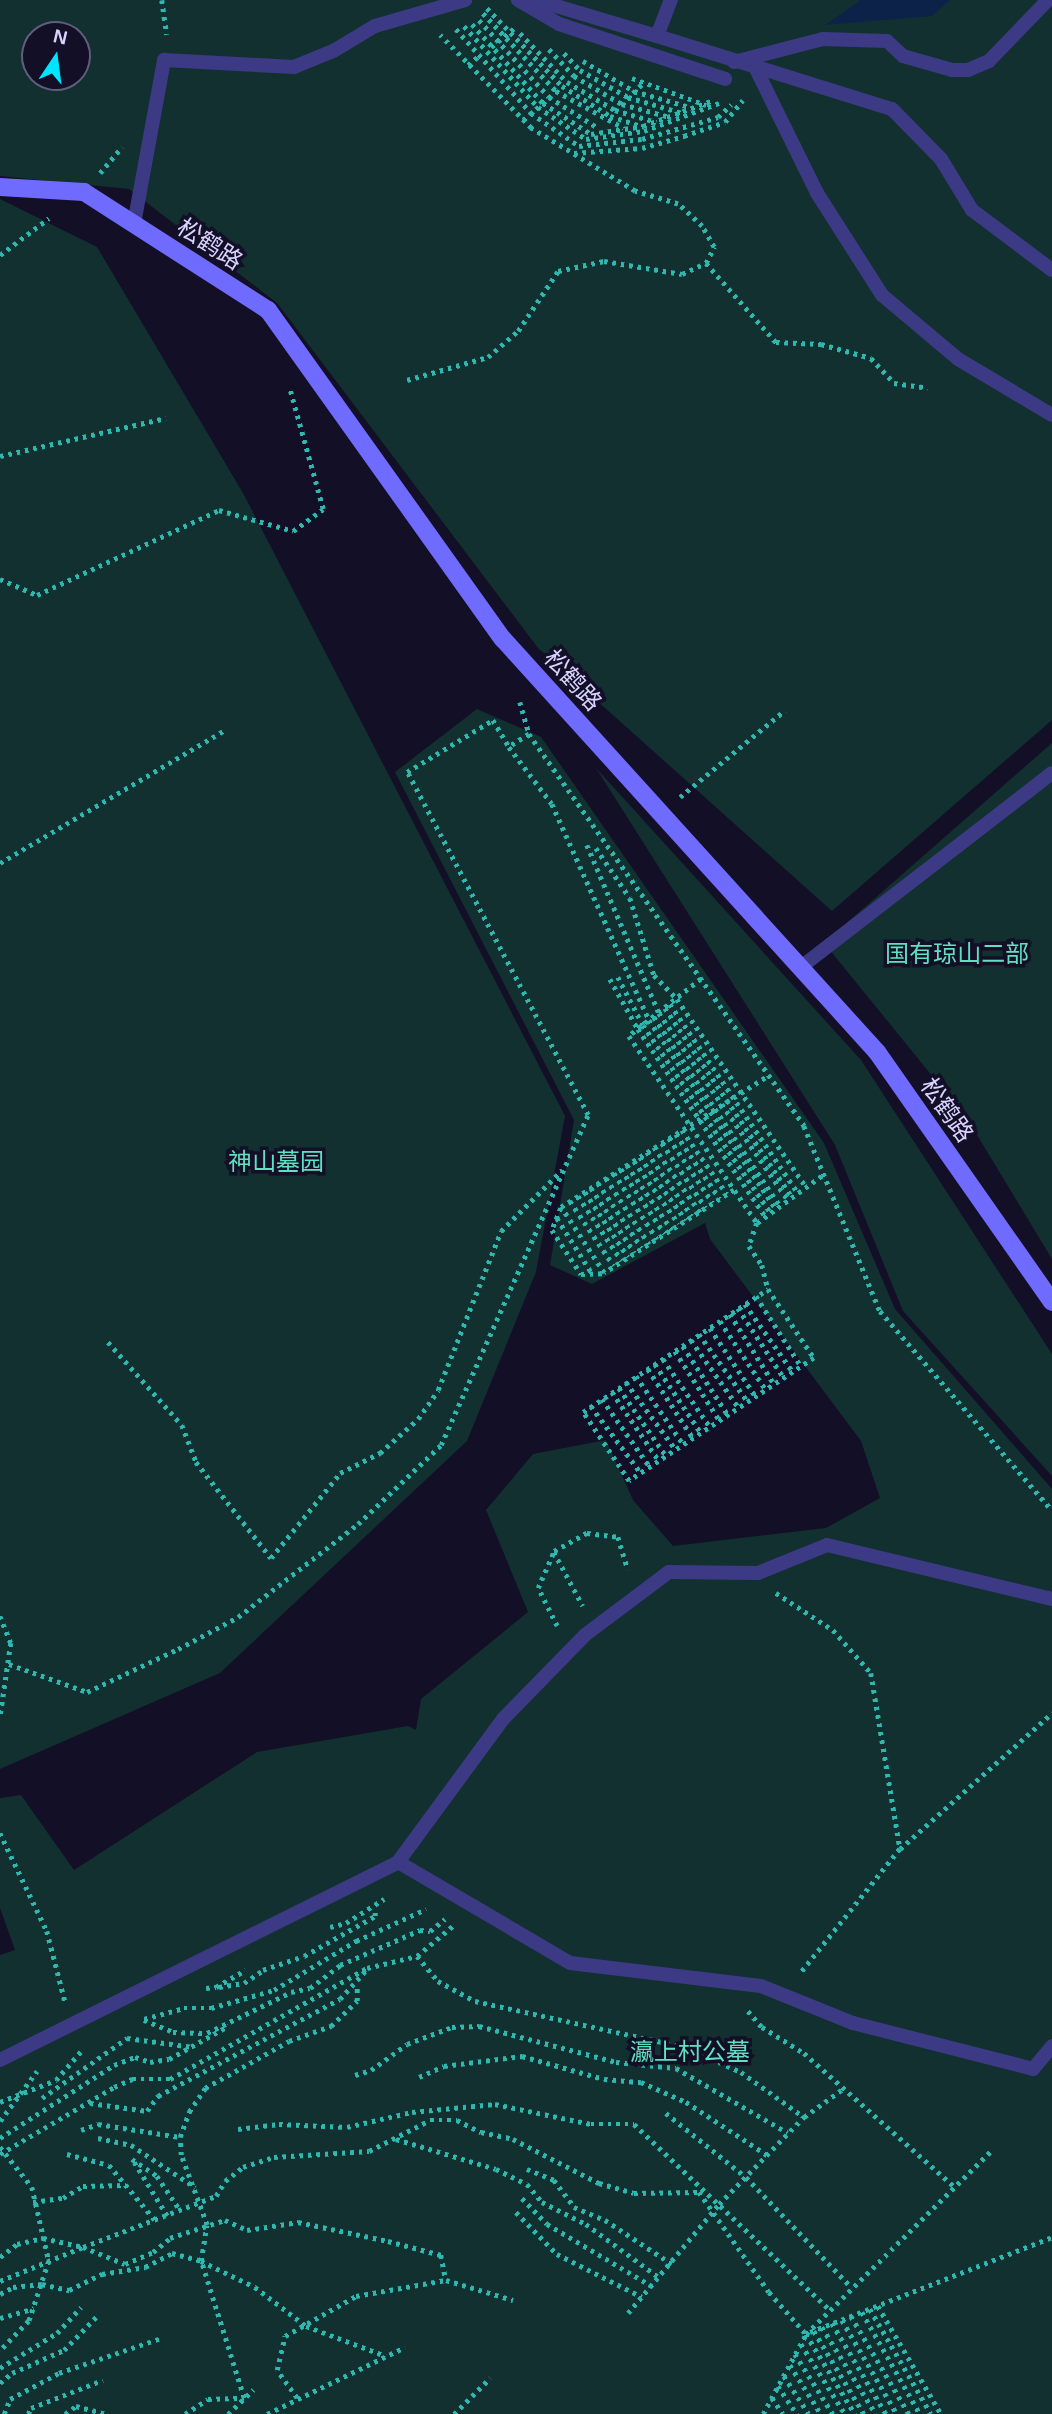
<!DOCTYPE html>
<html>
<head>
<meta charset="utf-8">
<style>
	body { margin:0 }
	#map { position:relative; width:1052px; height:2414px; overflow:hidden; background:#130f26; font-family:Arial,"Noto Sans SC",sans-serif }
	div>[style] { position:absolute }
	.green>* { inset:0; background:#12302f }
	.water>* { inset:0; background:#0c2248 }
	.path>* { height:4.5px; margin-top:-2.25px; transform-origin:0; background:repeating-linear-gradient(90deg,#2fb8b0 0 3.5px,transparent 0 8.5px) }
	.lane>* { height:14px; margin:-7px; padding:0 7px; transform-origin:7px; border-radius:7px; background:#3d3a85 }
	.secondary>* { height:18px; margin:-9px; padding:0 9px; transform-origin:9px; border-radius:9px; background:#6f6bff }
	span { translate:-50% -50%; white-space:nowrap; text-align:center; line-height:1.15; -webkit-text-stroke:7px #130f26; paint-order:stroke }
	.street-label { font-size:24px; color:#d9d4ff }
	.park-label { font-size:24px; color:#5fe0c0 }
	.north { position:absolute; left:21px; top:21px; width:70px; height:70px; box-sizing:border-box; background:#130f26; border:2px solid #625e7d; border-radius:50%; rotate:13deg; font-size:19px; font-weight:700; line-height:28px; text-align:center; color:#d9d4ff }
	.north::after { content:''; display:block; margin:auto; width:24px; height:32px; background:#00e5ff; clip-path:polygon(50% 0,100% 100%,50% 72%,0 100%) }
</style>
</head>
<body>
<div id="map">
	<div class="green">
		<div style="clip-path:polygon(evenodd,0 0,1052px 0,1052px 720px,832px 911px,538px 648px,277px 303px,129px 189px,0 176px,0 0,35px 35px,77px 35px,77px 77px,35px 77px,35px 35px)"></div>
		<div style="clip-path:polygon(0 199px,97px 247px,243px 493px,565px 1116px,536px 1272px,467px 1441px,220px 1673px,0 1769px)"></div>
		<div style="clip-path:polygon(477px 709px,541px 737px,824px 1143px,895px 1309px,1052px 1489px,1052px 2414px,0 2414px,0 1955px,15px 1950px,0 1908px,0 1798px,21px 1795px,74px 1870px,257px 1752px,408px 1726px,416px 1730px,421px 1699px,528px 1612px,486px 1510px,533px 1454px,606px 1440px,633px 1500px,673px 1546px,826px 1528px,880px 1498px,861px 1441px,710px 1239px,705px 1223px,592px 1284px,550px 1265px,574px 1120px,395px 772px)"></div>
		<div style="clip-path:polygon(1052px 743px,1052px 1259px,968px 1120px,824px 943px)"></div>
		<div style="clip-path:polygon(596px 768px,861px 1060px,1052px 1354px,1052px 1476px,903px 1311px,835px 1145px)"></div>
	</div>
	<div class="water">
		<div style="clip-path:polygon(861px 0,950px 0,932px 16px,825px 25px)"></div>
	</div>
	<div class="path">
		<div style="left:162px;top:0;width:35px;rotate:82deg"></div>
		<div style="left:487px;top:8px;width:108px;rotate:46.1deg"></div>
		<div style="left:562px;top:86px;width:57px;rotate:32deg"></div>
		<div style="left:610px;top:116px;width:33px;rotate:18deg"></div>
		<div style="left:483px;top:13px;width:107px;rotate:46.9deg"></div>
		<div style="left:556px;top:91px;width:77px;rotate:28.6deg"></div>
		<div style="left:479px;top:20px;width:104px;rotate:47.7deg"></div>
		<div style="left:549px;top:97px;width:58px;rotate:32.3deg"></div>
		<div style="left:472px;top:24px;width:106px;rotate:48.1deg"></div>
		<div style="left:543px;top:103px;width:57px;rotate:32.9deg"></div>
		<div style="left:591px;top:134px;width:53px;rotate:-8.7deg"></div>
		<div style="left:643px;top:126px;width:72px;rotate:-20.2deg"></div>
		<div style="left:464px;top:26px;width:110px;rotate:47.6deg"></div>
		<div style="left:538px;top:107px;width:58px;rotate:33.7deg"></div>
		<div style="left:586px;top:139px;width:59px;rotate:-7.9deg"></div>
		<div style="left:644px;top:131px;width:80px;rotate:-20.5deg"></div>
		<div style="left:456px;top:29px;width:113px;rotate:48.2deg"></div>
		<div style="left:531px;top:113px;width:58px;rotate:34.5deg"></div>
		<div style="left:579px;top:146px;width:63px;rotate:-6.3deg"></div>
		<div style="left:642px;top:139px;width:79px;rotate:-16.1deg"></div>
		<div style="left:718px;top:117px;width:18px;rotate:-43deg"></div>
		<div style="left:520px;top:33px;width:68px;rotate:46.2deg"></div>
		<div style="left:567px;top:82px;width:56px;rotate:30.3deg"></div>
		<div style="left:615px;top:110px;width:43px;rotate:16.3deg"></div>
		<div style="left:491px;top:47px;width:33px;rotate:-39deg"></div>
		<div style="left:549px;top:49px;width:37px;rotate:47deg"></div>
		<div style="left:574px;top:76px;width:56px;rotate:30.3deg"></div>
		<div style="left:622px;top:104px;width:50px;rotate:15.2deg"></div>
		<div style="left:564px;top:53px;width:23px;rotate:47deg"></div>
		<div style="left:580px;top:70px;width:55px;rotate:29.4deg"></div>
		<div style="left:628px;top:97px;width:56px;rotate:16.5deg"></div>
		<div style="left:583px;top:61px;width:59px;rotate:30.5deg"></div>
		<div style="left:634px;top:91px;width:61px;rotate:16.1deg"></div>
		<div style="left:468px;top:65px;width:17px;rotate:-40deg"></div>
		<div style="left:632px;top:78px;width:79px;rotate:20deg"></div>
		<div style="left:615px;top:111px;width:40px;rotate:-45deg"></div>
		<div style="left:523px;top:120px;width:45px;rotate:-40.5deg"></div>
		<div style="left:574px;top:153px;width:68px;rotate:-4.2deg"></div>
		<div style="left:642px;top:148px;width:44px;rotate:-15.9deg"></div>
		<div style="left:684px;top:136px;width:43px;rotate:-18.9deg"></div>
		<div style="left:725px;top:122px;width:28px;rotate:-51deg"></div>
		<div style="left:100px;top:173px;width:34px;rotate:-50deg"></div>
		<div style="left:0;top:255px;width:61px;rotate:-37.1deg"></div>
		<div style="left:706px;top:263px;width:106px;rotate:48.5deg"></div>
		<div style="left:776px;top:342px;width:45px;rotate:2.5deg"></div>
		<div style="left:821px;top:344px;width:52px;rotate:15.6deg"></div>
		<div style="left:871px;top:358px;width:34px;rotate:47deg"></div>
		<div style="left:894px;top:383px;width:34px;rotate:8deg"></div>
		<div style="left:407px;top:380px;width:84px;rotate:-15.9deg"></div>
		<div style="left:488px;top:357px;width:40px;rotate:-41deg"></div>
		<div style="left:518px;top:331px;width:72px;rotate:-56.3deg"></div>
		<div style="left:558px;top:271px;width:47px;rotate:-12.3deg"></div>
		<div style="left:604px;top:261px;width:79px;rotate:9.5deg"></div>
		<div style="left:682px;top:274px;width:26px;rotate:-25deg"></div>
		<div style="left:706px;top:263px;width:18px;rotate:-63deg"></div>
		<div style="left:714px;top:247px;width:24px;rotate:-120deg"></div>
		<div style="left:702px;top:226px;width:33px;rotate:-137deg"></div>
		<div style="left:678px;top:204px;width:45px;rotate:-163.2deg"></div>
		<div style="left:635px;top:191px;width:122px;rotate:-148.8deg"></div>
		<div style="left:531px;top:128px;width:130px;rotate:-134.4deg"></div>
		<div style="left:0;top:456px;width:170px;rotate:-12.9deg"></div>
		<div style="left:0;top:579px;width:40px;rotate:23.4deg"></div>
		<div style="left:37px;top:595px;width:201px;rotate:-25deg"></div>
		<div style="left:219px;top:510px;width:77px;rotate:15.8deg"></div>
		<div style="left:293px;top:531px;width:37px;rotate:-36deg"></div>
		<div style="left:323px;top:509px;width:123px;rotate:-105.5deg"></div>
		<div style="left:520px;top:702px;width:33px;rotate:74deg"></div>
		<div style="left:529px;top:734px;width:479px;rotate:54.9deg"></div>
		<div style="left:804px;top:1126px;width:200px;rotate:67.7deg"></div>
		<div style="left:880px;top:1311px;width:263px;rotate:49.2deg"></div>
		<div style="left:529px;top:734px;width:24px;rotate:147deg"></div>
		<div style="left:509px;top:747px;width:71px;rotate:53deg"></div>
		<div style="left:552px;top:804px;width:237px;rotate:65.8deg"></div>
		<div style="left:649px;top:1020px;width:228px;rotate:56.1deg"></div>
		<div style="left:680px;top:797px;width:136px;rotate:-39.6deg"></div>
		<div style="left:587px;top:845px;width:183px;rotate:66.8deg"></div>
		<div style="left:659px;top:1013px;width:227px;rotate:55.4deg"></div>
		<div style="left:596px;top:848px;width:60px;rotate:55.8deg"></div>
		<div style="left:630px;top:898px;width:81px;rotate:72.7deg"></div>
		<div style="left:654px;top:975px;width:33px;rotate:46deg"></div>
		<div style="left:677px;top:999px;width:228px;rotate:55.5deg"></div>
		<div style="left:0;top:863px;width:261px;rotate:-30.6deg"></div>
		<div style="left:618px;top:977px;width:54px;rotate:62.5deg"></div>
		<div style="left:643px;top:1025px;width:227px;rotate:55.8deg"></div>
		<div style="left:610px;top:979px;width:57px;rotate:60.8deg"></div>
		<div style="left:638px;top:1029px;width:227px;rotate:55.8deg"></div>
		<div style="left:701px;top:979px;width:92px;rotate:141.6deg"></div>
		<div style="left:629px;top:1036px;width:227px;rotate:55.6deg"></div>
		<div style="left:757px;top:1223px;width:83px;rotate:-36.2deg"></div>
		<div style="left:670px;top:1004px;width:228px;rotate:55.9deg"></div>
		<div style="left:665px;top:1008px;width:228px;rotate:56.1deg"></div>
		<div style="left:654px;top:1017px;width:227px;rotate:56.3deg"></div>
		<div style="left:682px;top:1130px;width:78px;rotate:54.9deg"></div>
		<div style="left:676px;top:1134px;width:78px;rotate:55.9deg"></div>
		<div style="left:669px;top:1138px;width:78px;rotate:55.9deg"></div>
		<div style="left:662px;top:1143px;width:78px;rotate:55.9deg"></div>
		<div style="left:654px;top:1147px;width:80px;rotate:54.7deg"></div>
		<div style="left:647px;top:1152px;width:78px;rotate:54.9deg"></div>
		<div style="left:640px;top:1157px;width:78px;rotate:53.9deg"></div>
		<div style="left:634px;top:1161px;width:77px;rotate:54.5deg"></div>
		<div style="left:627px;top:1165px;width:79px;rotate:55.3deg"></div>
		<div style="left:621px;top:1169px;width:78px;rotate:55.9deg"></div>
		<div style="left:614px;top:1173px;width:79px;rotate:56.9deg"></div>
		<div style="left:606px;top:1178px;width:79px;rotate:56.9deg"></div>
		<div style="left:598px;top:1183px;width:78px;rotate:55.9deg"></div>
		<div style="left:591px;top:1188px;width:78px;rotate:55.9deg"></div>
		<div style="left:734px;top:1190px;width:154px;rotate:147.4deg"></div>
		<div style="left:604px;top:1273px;width:79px;rotate:-123.1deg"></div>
		<div style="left:561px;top:1207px;width:246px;rotate:-32.4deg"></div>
		<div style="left:585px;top:1192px;width:78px;rotate:56.5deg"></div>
		<div style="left:578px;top:1196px;width:78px;rotate:55.9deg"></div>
		<div style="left:570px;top:1201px;width:78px;rotate:55.9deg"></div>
		<div style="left:561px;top:1208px;width:24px;rotate:112deg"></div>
		<div style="left:552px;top:1230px;width:53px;rotate:56.6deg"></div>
		<div style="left:581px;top:1274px;width:23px;rotate:-2deg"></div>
		<div style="left:557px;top:1218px;width:67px;rotate:57.7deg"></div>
		<div style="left:757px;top:1223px;width:24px;rotate:109deg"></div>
		<div style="left:749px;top:1246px;width:23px;rotate:56deg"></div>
		<div style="left:762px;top:1265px;width:25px;rotate:76deg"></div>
		<div style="left:768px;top:1289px;width:83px;rotate:56.3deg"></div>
		<div style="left:814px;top:1358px;width:222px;rotate:146.4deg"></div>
		<div style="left:629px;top:1481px;width:83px;rotate:-123.7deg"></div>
		<div style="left:583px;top:1412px;width:222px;rotate:-33.6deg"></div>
		<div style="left:756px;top:1296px;width:83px;rotate:57.3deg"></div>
		<div style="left:745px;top:1304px;width:83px;rotate:54.8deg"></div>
		<div style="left:738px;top:1308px;width:84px;rotate:56.7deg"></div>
		<div style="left:730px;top:1314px;width:83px;rotate:57.8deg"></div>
		<div style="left:720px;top:1321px;width:83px;rotate:56.3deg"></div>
		<div style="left:710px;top:1328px;width:83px;rotate:56.3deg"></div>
		<div style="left:699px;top:1334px;width:84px;rotate:54.2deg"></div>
		<div style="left:691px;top:1340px;width:83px;rotate:54.8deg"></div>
		<div style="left:108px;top:1342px;width:111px;rotate:48.3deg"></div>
		<div style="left:182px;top:1425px;width:40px;rotate:69deg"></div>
		<div style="left:196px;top:1462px;width:122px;rotate:52deg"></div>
		<div style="left:271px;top:1558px;width:109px;rotate:-50.9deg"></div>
		<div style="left:340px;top:1473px;width:45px;rotate:-26.6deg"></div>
		<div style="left:380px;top:1453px;width:51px;rotate:-41.8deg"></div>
		<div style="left:418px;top:1419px;width:35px;rotate:-55deg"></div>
		<div style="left:438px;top:1390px;width:171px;rotate:-68.4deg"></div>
		<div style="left:501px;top:1231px;width:86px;rotate:-45deg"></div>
		<div style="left:683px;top:1346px;width:82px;rotate:56.9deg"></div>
		<div style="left:675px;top:1351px;width:83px;rotate:57.3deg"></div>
		<div style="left:663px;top:1359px;width:83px;rotate:55.3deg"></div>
		<div style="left:655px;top:1364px;width:83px;rotate:56.3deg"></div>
		<div style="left:648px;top:1369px;width:82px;rotate:56.9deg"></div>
		<div style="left:636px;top:1376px;width:83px;rotate:55.3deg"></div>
		<div style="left:626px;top:1382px;width:84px;rotate:53.7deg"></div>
		<div style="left:619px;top:1388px;width:83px;rotate:55.3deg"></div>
		<div style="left:612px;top:1392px;width:83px;rotate:55.7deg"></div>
		<div style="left:602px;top:1399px;width:83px;rotate:54.8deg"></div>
		<div style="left:591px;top:1406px;width:84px;rotate:53.3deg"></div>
		<div style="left:554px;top:1552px;width:61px;rotate:61.8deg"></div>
		<div style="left:776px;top:1593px;width:68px;rotate:33deg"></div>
		<div style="left:833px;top:1630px;width:57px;rotate:48.5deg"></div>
		<div style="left:871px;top:1673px;width:178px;rotate:80.6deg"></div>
		<div style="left:900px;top:1849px;width:160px;rotate:128.7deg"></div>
		<div style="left:0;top:1616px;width:29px;rotate:68deg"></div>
		<div style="left:11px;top:1643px;width:76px;rotate:98.3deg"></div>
		<div style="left:557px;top:1626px;width:42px;rotate:-116.6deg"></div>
		<div style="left:538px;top:1588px;width:40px;rotate:-66.6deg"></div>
		<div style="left:554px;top:1551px;width:38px;rotate:-29deg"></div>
		<div style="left:587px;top:1533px;width:31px;rotate:7deg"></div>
		<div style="left:618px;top:1537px;width:34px;rotate:73deg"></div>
		<div style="left:9px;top:1664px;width:83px;rotate:19.7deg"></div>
		<div style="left:87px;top:1692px;width:101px;rotate:-25.3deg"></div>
		<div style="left:178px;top:1649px;width:68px;rotate:-28.1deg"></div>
		<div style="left:238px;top:1617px;width:152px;rotate:-37.8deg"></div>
		<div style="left:358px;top:1524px;width:115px;rotate:-43.6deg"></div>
		<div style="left:441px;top:1445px;width:361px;rotate:-66deg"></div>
		<div style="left:588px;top:1115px;width:388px;rotate:-117.8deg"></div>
		<div style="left:407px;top:772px;width:100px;rotate:-31.2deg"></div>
		<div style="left:493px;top:720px;width:31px;rotate:59deg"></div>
		<div style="left:0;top:1833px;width:109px;rotate:64.4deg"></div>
		<div style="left:47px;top:1931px;width:72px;rotate:75.6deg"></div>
		<div style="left:900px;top:1849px;width:204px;rotate:-41.8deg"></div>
		<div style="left:330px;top:1927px;width:16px;rotate:-14deg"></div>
		<div style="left:346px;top:1923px;width:45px;rotate:-32.3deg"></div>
		<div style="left:417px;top:1956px;width:33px;rotate:50deg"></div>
		<div style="left:438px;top:1981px;width:42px;rotate:28.4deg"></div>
		<div style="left:475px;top:2001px;width:218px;rotate:12.4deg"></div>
		<div style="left:688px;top:2048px;width:58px;rotate:24.4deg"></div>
		<div style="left:741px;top:2072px;width:77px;rotate:35.5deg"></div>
		<div style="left:219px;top:1987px;width:25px;rotate:-9deg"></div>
		<div style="left:244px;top:1983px;width:23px;rotate:-34deg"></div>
		<div style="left:263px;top:1970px;width:43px;rotate:-18.9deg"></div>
		<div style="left:304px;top:1956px;width:81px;rotate:-29.4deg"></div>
		<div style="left:375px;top:1916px;width:7px;rotate:-90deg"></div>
		<div style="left:206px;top:1988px;width:10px;rotate:-6deg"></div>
		<div style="left:216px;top:1987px;width:34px;rotate:-30deg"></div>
		<div style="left:748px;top:2011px;width:21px;rotate:49deg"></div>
		<div style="left:762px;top:2027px;width:49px;rotate:31.8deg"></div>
		<div style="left:804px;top:2053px;width:202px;rotate:41.6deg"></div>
		<div style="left:144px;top:2019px;width:41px;rotate:-15.4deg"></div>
		<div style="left:184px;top:2008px;width:27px"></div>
		<div style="left:211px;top:2008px;width:66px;rotate:-15.9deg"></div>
		<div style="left:274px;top:1990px;width:96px;rotate:-30.9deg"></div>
		<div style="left:356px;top:1941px;width:77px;rotate:-24.6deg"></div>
		<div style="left:144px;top:2020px;width:31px;rotate:22deg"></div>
		<div style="left:173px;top:2032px;width:34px;rotate:2deg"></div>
		<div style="left:207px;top:2033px;width:93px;rotate:-26deg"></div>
		<div style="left:291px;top:1992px;width:19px;rotate:-12deg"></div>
		<div style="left:310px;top:1988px;width:38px;rotate:-37deg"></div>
		<div style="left:340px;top:1965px;width:87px;rotate:-23.6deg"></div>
		<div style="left:420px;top:1930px;width:10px;rotate:6deg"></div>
		<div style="left:430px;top:1931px;width:19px;rotate:-39deg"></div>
		<div style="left:355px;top:2075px;width:17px;rotate:-17deg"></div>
		<div style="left:371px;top:2070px;width:44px;rotate:-35.8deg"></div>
		<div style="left:407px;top:2044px;width:48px;rotate:-20.7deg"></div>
		<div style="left:452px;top:2027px;width:27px;rotate:-2deg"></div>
		<div style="left:479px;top:2026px;width:142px;rotate:14.7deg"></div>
		<div style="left:616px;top:2062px;width:60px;rotate:5.7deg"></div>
		<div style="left:676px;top:2068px;width:129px;rotate:30.1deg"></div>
		<div style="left:419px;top:2077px;width:27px;rotate:-24deg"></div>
		<div style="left:444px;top:2066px;width:79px;rotate:-7.3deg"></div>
		<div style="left:522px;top:2056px;width:85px;rotate:15.7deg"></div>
		<div style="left:604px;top:2079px;width:37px;rotate:5deg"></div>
		<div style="left:641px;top:2082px;width:49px;rotate:24deg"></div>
		<div style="left:686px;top:2102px;width:97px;rotate:33.2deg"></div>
		<div style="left:42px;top:2098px;width:104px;rotate:-35.2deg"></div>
		<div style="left:127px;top:2038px;width:67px;rotate:7.8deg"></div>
		<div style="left:0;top:2102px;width:60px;rotate:-21.4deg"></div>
		<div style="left:56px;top:2080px;width:38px;rotate:-49deg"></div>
		<div style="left:90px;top:2103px;width:58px;rotate:8deg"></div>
		<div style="left:147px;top:2111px;width:19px;rotate:-54deg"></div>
		<div style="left:158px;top:2096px;width:206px;rotate:-28.1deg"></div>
		<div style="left:340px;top:1999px;width:40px;rotate:-48deg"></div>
		<div style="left:666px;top:2113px;width:102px;rotate:38.7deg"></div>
		<div style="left:746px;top:2177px;width:153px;rotate:46.3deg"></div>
		<div style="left:0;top:2121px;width:62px;rotate:-53.5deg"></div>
		<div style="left:238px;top:2129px;width:41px;rotate:-7deg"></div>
		<div style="left:279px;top:2124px;width:68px;rotate:2.5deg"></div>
		<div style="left:347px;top:2127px;width:67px;rotate:-13deg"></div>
		<div style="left:412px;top:2112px;width:83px;rotate:-5.5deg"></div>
		<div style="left:495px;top:2104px;width:98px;rotate:11.8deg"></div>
		<div style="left:591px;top:2124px;width:43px"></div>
		<div style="left:634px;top:2124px;width:270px;rotate:43.5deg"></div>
		<div style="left:81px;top:2130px;width:18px;rotate:-19deg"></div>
		<div style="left:98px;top:2124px;width:83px;rotate:9deg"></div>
		<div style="left:0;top:2138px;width:135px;rotate:-32.6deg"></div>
		<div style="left:114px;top:2065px;width:22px;rotate:-21deg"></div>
		<div style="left:135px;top:2057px;width:16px;rotate:18deg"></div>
		<div style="left:150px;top:2062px;width:19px;rotate:-9deg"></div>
		<div style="left:169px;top:2059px;width:68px;rotate:-29.2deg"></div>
		<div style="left:98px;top:2138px;width:34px;rotate:12deg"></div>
		<div style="left:131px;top:2145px;width:77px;rotate:33.3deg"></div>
		<div style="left:396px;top:2139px;width:104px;rotate:16.7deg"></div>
		<div style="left:496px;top:2169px;width:34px;rotate:26deg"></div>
		<div style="left:527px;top:2184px;width:23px;rotate:50deg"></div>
		<div style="left:542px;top:2202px;width:49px;rotate:26.6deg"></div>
		<div style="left:586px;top:2224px;width:92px;rotate:36.1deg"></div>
		<div style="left:0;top:2147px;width:51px;rotate:51.3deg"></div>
		<div style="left:32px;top:2187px;width:76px;rotate:77.1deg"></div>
		<div style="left:49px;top:2261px;width:63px;rotate:108.4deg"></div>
		<div style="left:29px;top:2321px;width:42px;rotate:134deg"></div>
		<div style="left:0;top:2154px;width:132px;rotate:-30.4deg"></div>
		<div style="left:114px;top:2087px;width:20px;rotate:-24deg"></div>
		<div style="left:132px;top:2079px;width:38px"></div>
		<div style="left:170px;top:2079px;width:226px;rotate:-29.4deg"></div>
		<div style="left:367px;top:1968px;width:51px;rotate:-13.5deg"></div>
		<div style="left:417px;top:1956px;width:50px;rotate:-40.1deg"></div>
		<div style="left:67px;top:2154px;width:43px;rotate:14.7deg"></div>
		<div style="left:109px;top:2165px;width:72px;rotate:50.1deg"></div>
		<div style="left:527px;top:2169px;width:29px;rotate:22deg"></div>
		<div style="left:554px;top:2180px;width:34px;rotate:53deg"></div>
		<div style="left:574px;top:2207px;width:34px;rotate:23deg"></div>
		<div style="left:605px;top:2220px;width:80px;rotate:33.3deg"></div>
		<div style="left:522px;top:2198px;width:36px;rotate:46deg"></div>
		<div style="left:547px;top:2224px;width:122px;rotate:30.6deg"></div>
		<div style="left:33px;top:2202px;width:30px;rotate:-8deg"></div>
		<div style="left:63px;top:2198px;width:23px;rotate:-31deg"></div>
		<div style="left:83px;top:2186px;width:43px;rotate:-1.3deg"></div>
		<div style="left:516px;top:2212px;width:59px;rotate:45.7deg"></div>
		<div style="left:557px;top:2254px;width:95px;rotate:26.8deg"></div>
		<div style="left:167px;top:2216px;width:67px;rotate:-121.6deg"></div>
		<div style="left:132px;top:2159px;width:30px;rotate:34deg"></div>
		<div style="left:157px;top:2176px;width:41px;rotate:55.9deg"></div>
		<div style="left:0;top:2257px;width:21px;rotate:-37deg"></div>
		<div style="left:17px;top:2244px;width:27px;rotate:-13deg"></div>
		<div style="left:43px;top:2238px;width:41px;rotate:12.7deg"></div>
		<div style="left:83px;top:2247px;width:142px;rotate:-21deg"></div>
		<div style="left:216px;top:2196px;width:17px;rotate:-59deg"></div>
		<div style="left:225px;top:2181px;width:23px;rotate:-38deg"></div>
		<div style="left:243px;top:2167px;width:33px;rotate:-18deg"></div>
		<div style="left:274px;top:2157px;width:95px;rotate:-3.6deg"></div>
		<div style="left:369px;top:2151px;width:68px;rotate:-26.9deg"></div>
		<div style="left:430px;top:2120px;width:27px"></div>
		<div style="left:457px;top:2120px;width:27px;rotate:27deg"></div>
		<div style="left:481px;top:2132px;width:33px;rotate:12deg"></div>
		<div style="left:513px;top:2139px;width:97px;rotate:27.1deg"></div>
		<div style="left:599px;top:2183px;width:36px;rotate:16deg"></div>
		<div style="left:634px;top:2193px;width:65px;rotate:-0.9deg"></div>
		<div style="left:699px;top:2192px;width:122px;rotate:55deg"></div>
		<div style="left:769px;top:2292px;width:56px;rotate:48.6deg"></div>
		<div style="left:806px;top:2334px;width:94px;rotate:58.5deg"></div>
		<div style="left:0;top:2281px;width:90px;rotate:-22.3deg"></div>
		<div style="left:83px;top:2247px;width:45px;rotate:22deg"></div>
		<div style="left:125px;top:2264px;width:30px;rotate:-23deg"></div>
		<div style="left:153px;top:2252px;width:22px;rotate:-39deg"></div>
		<div style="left:170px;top:2238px;width:58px;rotate:-18.1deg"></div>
		<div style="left:225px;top:2220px;width:24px;rotate:24deg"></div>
		<div style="left:247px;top:2230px;width:52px;rotate:-8.9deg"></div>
		<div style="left:298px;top:2222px;width:92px;rotate:11.9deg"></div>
		<div style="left:388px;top:2241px;width:55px;rotate:14.8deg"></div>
		<div style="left:441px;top:2255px;width:25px;rotate:79deg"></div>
		<div style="left:0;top:2294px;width:15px;rotate:-28deg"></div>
		<div style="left:13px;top:2287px;width:29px;rotate:-6deg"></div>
		<div style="left:42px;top:2284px;width:28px;rotate:13deg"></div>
		<div style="left:69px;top:2290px;width:37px;rotate:-26deg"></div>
		<div style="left:102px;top:2274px;width:44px;rotate:-9.2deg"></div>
		<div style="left:145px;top:2267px;width:30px;rotate:-27deg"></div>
		<div style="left:172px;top:2253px;width:30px;rotate:15deg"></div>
		<div style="left:201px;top:2261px;width:60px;rotate:25.7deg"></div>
		<div style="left:255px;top:2287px;width:64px;rotate:37.4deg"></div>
		<div style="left:306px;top:2326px;width:85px;rotate:20.6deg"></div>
		<div style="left:878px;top:2306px;width:125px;rotate:59.7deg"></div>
		<div style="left:870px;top:2309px;width:121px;rotate:59.8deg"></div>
		<div style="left:862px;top:2312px;width:117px;rotate:60.4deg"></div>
		<div style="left:628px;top:2313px;width:142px;rotate:-50.1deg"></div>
		<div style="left:719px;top:2204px;width:122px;rotate:-45.7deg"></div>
		<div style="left:804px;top:2117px;width:49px;rotate:-35.9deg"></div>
		<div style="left:851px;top:2316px;width:114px;rotate:59.4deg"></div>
		<div style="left:0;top:2318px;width:35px;rotate:-16deg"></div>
		<div style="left:842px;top:2320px;width:109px;rotate:59.7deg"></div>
		<div style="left:832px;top:2323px;width:106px;rotate:59.3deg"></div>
		<div style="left:822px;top:2327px;width:102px;rotate:58.2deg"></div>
		<div style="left:814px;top:2331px;width:97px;rotate:58.9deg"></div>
		<div style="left:810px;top:2332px;width:260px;rotate:-21.4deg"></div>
		<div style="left:801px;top:2344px;width:83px;rotate:57.8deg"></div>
		<div style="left:795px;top:2354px;width:71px;rotate:57.7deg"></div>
		<div style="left:790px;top:2365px;width:58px;rotate:57.7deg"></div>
		<div style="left:0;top:2368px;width:67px;rotate:-31.6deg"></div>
		<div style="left:57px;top:2333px;width:35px;rotate:-47deg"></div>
		<div style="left:784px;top:2376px;width:45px;rotate:56.7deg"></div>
		<div style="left:0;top:2383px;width:16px;rotate:-40deg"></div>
		<div style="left:12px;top:2373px;width:57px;rotate:-23.9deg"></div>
		<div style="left:64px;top:2350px;width:49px;rotate:-45.8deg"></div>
		<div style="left:778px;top:2386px;width:34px;rotate:56deg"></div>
		<div style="left:297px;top:2398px;width:34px;rotate:-126deg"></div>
		<div style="left:277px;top:2370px;width:35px;rotate:-77deg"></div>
		<div style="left:285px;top:2336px;width:81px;rotate:-29.4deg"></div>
		<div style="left:356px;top:2296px;width:91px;rotate:-10.1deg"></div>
		<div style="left:446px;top:2280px;width:70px;rotate:16.6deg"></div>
		<div style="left:772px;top:2398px;width:19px;rotate:55deg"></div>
		<div style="left:4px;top:2414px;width:16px;rotate:-68deg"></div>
		<div style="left:10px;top:2399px;width:55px;rotate:-28deg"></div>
		<div style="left:59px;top:2373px;width:108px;rotate:-18.9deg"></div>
		<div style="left:28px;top:2414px;width:7px;rotate:-63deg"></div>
		<div style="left:31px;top:2408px;width:77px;rotate:-21.3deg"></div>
		<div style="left:65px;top:2414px;width:14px;rotate:-36deg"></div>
		<div style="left:76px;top:2406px;width:31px;rotate:15deg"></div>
		<div style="left:185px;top:2414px;width:27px;rotate:-33deg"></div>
		<div style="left:208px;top:2399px;width:36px;rotate:-2deg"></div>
		<div style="left:244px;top:2398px;width:144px;rotate:-107.4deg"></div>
		<div style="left:201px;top:2261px;width:36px;rotate:-81deg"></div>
		<div style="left:207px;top:2225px;width:75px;rotate:-110.4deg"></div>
		<div style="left:181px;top:2155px;width:18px;rotate:-93deg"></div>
		<div style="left:180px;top:2137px;width:27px;rotate:-70deg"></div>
		<div style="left:189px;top:2112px;width:29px;rotate:-56deg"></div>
		<div style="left:205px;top:2088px;width:96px;rotate:-29.2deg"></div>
		<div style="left:289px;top:2041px;width:45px;rotate:-19.7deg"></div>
		<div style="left:331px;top:2026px;width:36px;rotate:-44deg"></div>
		<div style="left:357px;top:2001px;width:17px;rotate:-90deg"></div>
		<div style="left:228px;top:2414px;width:35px;rotate:-44deg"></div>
		<div style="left:267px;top:2414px;width:153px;rotate:-25.9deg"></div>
		<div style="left:454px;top:2414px;width:51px;rotate:-45deg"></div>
		<div style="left:763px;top:2414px;width:91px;rotate:-61.7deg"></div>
		<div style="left:806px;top:2334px;width:262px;rotate:-44.7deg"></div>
	</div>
	<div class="lane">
		<div style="left:518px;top:0;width:48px;rotate:30.3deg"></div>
		<div style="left:559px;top:24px;width:175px;rotate:18.3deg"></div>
		<div style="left:536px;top:0;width:126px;rotate:16.6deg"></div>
		<div style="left:657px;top:36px;width:39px;rotate:-69deg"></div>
		<div style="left:657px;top:36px;width:246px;rotate:17.3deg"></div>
		<div style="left:892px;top:109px;width:70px;rotate:45.6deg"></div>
		<div style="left:941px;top:159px;width:60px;rotate:58.7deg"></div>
		<div style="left:972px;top:210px;width:100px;rotate:36.9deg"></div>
		<div style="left:734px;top:62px;width:92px;rotate:-14.5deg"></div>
		<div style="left:823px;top:39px;width:64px;rotate:1.8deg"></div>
		<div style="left:887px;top:41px;width:22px;rotate:43deg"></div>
		<div style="left:903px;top:56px;width:51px;rotate:15.9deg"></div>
		<div style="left:952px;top:70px;width:16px"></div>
		<div style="left:968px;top:70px;width:23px;rotate:-23deg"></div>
		<div style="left:989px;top:61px;width:85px;rotate:-46deg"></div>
		<div style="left:757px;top:71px;width:136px;rotate:63.8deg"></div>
		<div style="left:817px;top:193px;width:121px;rotate:57.5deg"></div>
		<div style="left:882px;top:295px;width:99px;rotate:40.1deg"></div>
		<div style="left:958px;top:359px;width:109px;rotate:30.8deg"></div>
		<div style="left:134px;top:224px;width:167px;rotate:-79.6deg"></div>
		<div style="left:164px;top:60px;width:130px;rotate:3.1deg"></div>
		<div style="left:294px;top:67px;width:44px;rotate:-22.5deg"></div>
		<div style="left:335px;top:50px;width:47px;rotate:-31deg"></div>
		<div style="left:375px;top:26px;width:94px;rotate:-16.1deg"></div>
		<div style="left:801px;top:967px;width:317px;rotate:-37.7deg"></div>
		<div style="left:398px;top:1862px;width:199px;rotate:30.4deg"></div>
		<div style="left:570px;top:1963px;width:192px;rotate:6.9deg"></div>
		<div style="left:761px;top:1986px;width:99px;rotate:21.9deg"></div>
		<div style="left:853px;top:2023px;width:186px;rotate:14.3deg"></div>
		<div style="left:1033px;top:2069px;width:30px;rotate:-50deg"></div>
		<div style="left:0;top:2060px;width:445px;rotate:-26.4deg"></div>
		<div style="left:398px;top:1862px;width:177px;rotate:-53.7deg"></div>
		<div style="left:503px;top:1719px;width:117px;rotate:-45.7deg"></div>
		<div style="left:585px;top:1635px;width:105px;rotate:-36.9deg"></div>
		<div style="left:669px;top:1572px;width:89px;rotate:0.6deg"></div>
		<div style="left:758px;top:1573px;width:74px;rotate:-22.1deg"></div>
		<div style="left:827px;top:1545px;width:231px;rotate:13.5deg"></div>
	</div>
	<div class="secondary">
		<div style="left:0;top:187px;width:84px;rotate:3.4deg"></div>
		<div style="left:84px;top:192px;width:219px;rotate:32.7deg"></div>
		<div style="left:268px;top:310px;width:404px;rotate:54.5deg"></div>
		<div style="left:503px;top:639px;width:557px;rotate:47.84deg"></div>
		<div style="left:877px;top:1052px;width:305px;rotate:55deg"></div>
	</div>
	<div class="street-label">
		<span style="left:210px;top:244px;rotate:33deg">松鹤路</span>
		<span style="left:573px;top:680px;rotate:48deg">松鹤路</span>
		<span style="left:947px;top:1110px;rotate:55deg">松鹤路</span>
	</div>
	<div class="park-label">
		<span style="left:957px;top:954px">国有琼山二部</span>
		<span style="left:276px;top:1162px">神山墓园</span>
		<span style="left:690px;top:2052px">瀛上村公墓</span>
	</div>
	<div class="north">N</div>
</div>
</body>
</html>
